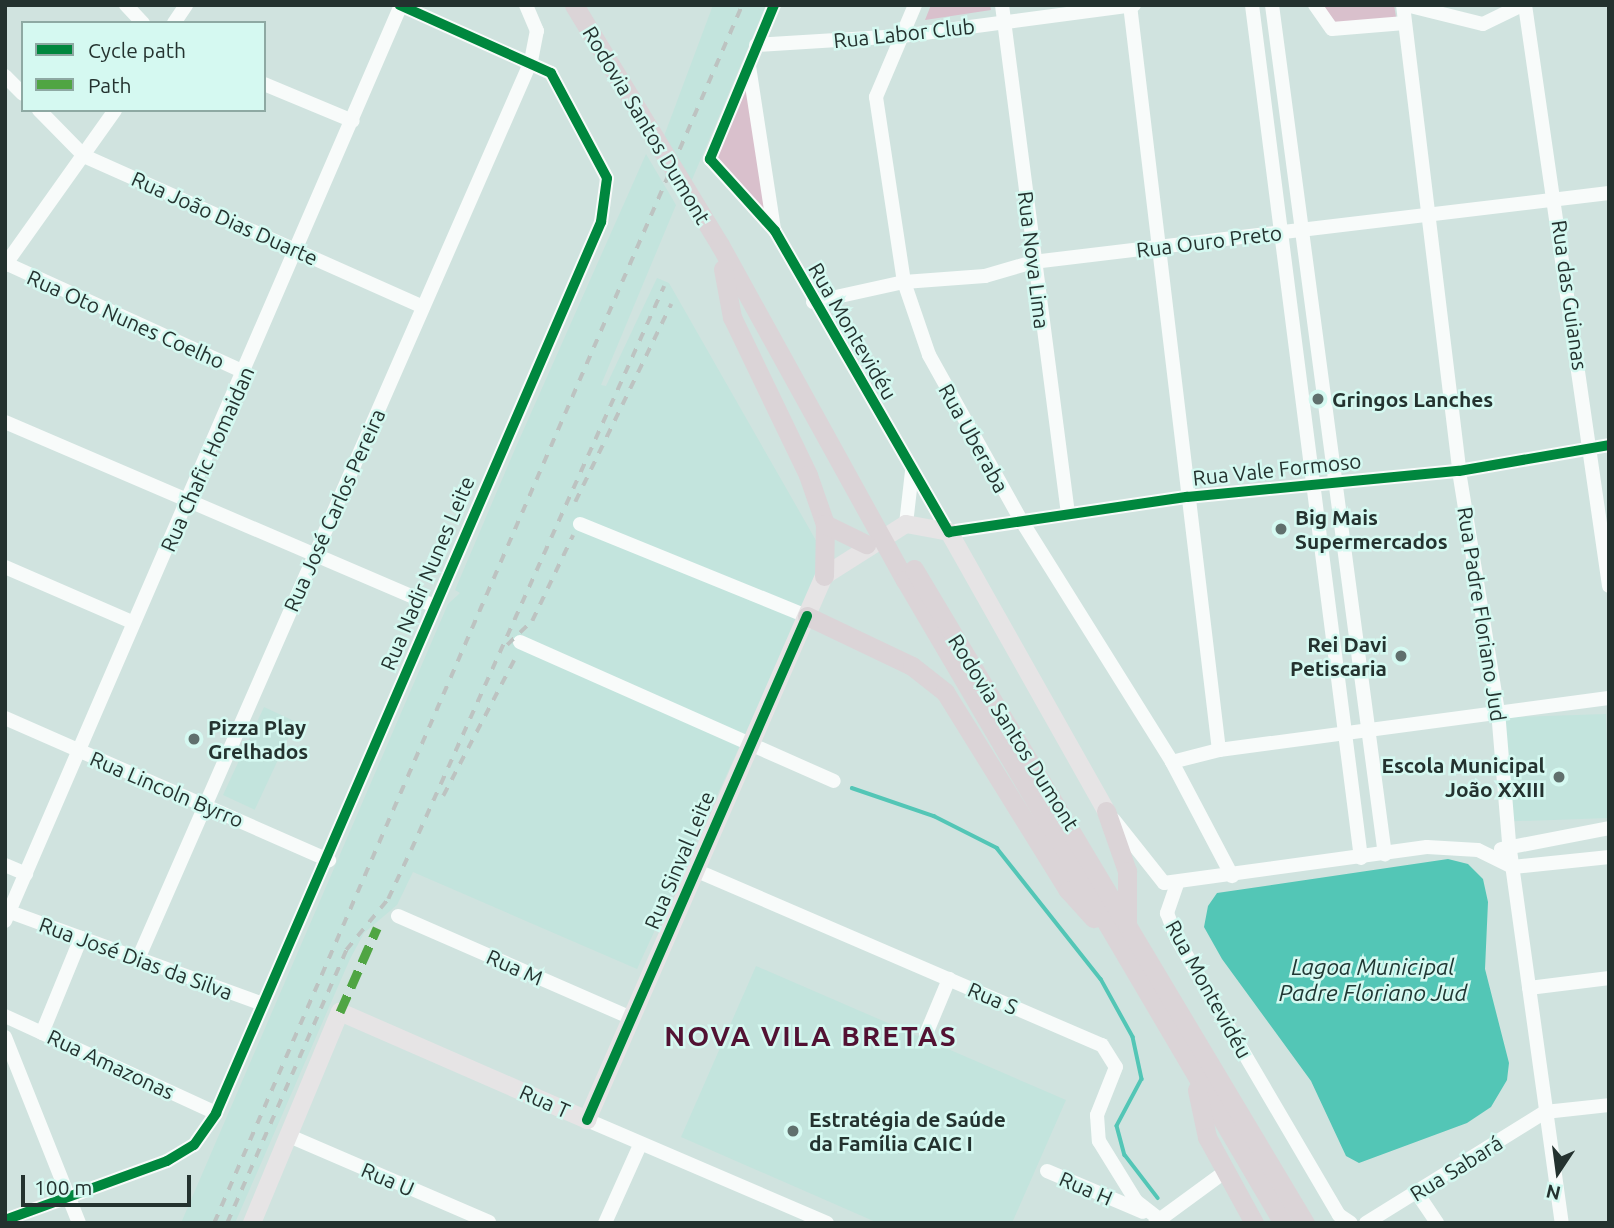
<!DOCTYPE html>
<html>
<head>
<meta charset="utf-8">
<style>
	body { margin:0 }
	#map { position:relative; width:1614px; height:1228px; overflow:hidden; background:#d0e3df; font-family:Ubuntu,sans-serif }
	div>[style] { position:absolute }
	.built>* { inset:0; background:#c3e4dd; transform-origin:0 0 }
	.green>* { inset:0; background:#d9c0cc }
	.water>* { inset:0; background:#53c6b6 }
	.stream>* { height:3.5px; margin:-1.75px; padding:0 1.75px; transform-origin:1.75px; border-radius:1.75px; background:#53c6b6 }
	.minor>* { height:14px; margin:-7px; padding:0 7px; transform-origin:7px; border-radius:7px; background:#f8fbfa }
	.major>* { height:18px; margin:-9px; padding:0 9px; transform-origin:9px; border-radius:9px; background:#e6e4e5 }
	.highway>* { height:19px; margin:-9.5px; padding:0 9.5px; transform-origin:9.5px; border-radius:9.5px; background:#dbd4d7 }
	.rail>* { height:3.5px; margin-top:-1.75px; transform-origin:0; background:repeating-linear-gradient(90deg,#bdc3c1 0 9px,transparent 0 18px) }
	.quiet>* { height:9px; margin-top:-4.5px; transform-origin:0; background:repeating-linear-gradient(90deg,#50a543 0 18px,transparent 0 27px) }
	.cycleway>* { height:10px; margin:-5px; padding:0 5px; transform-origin:5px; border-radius:5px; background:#00873e }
	.dots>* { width:19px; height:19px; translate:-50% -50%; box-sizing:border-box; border:4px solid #d5f9f1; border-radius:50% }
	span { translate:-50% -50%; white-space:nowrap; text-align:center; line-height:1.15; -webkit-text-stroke:5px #d5f9f1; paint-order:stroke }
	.street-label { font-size:21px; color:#24322f }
	.poi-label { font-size:21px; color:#24322f; font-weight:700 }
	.left { translate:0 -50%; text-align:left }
	.right { translate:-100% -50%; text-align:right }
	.water-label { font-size:23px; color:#203733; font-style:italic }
	.district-label { font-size:28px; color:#521233; font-weight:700; letter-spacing:2px }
	.frame { position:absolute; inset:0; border:7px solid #24322f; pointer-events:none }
	.legend { position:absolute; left:21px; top:21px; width:245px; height:91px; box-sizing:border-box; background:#d5f9f1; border:2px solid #8ea9a3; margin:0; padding:9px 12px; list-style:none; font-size:21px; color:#24322f }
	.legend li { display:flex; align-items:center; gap:14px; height:35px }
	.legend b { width:35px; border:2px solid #8ea9a3 }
	.north { position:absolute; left:1523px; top:1137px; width:70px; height:70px; -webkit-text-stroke:5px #d5f9f1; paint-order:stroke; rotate:193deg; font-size:19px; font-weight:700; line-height:28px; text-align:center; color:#24322f }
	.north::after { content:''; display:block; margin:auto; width:24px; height:32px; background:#24322f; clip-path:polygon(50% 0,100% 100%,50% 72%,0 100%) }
	.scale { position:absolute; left:21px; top:1175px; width:170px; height:32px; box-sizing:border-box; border:4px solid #24322f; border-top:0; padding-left:9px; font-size:21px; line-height:24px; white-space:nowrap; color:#24322f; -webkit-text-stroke:5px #d5f9f1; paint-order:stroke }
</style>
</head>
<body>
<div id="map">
	<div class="built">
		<div style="clip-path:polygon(713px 5px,766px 5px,691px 182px,664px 136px)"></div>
		<div style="clip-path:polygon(646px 154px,676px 205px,601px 385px,606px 386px,657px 278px,669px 283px,818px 544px,819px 574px,637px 969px,413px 872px,397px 905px,364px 933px,350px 959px,235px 1223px,181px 1223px,448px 604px,460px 593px,455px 590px,515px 449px)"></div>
		<div style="left:264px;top:707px;width:35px;height:97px;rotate:25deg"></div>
		<div style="left:1606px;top:714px;width:104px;height:104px;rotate:88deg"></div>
		<div style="clip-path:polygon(756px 966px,1066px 1100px,1012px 1223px,878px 1223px,681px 1137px)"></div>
	</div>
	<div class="green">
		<div style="clip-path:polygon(931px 5px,990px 5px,991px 10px,925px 20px)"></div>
		<div style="clip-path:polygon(1322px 5px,1394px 5px,1396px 17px,1338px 26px)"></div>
		<div style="clip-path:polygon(747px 81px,769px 218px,715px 160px)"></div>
	</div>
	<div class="water">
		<div style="clip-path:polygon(1448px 859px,1468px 864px,1483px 879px,1488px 902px,1485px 969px,1509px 1063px,1507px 1080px,1491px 1107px,1467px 1123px,1359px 1163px,1346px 1156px,1311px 1081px,1222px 959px,1204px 927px,1208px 906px,1217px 893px)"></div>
	</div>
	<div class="stream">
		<div style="left:852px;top:788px;width:87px;rotate:18.9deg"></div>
		<div style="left:934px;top:816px;width:71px;rotate:26.9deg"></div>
		<div style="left:997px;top:848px;width:167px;rotate:51.6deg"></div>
		<div style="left:1101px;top:979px;width:66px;rotate:61.1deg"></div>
		<div style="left:1133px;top:1037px;width:43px;rotate:77.9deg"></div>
		<div style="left:1142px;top:1079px;width:53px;rotate:118deg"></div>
		<div style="left:1117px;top:1126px;width:30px;rotate:75deg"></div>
		<div style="left:1125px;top:1155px;width:54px;rotate:52.5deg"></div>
	</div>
	<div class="minor">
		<div style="left:126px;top:5px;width:25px;rotate:47deg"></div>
		<div style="left:774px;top:5px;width:167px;rotate:112.6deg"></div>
		<div style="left:710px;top:159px;width:97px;rotate:47.9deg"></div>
		<div style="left:775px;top:231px;width:348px;rotate:60deg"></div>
		<div style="left:949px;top:532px;width:241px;rotate:-8.4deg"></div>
		<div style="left:1187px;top:497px;width:273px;rotate:-5.5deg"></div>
		<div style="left:1459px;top:471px;width:152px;rotate:-9.8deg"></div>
		<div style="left:915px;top:5px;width:100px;rotate:113deg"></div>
		<div style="left:876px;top:97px;width:187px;rotate:81.4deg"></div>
		<div style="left:904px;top:282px;width:77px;rotate:71.1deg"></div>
		<div style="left:929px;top:355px;width:189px;rotate:60.9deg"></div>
		<div style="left:1021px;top:520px;width:285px;rotate:58deg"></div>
		<div style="left:1172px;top:762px;width:129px;rotate:62.2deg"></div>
		<div style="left:1002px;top:5px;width:513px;rotate:82.61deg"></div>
		<div style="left:1130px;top:5px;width:750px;rotate:83.19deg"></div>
		<div style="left:1252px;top:5px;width:860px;rotate:82.72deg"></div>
		<div style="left:1272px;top:5px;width:857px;rotate:82.43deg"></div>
		<div style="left:1315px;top:5px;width:29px;rotate:55deg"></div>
		<div style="left:1332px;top:29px;width:73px;rotate:-4.7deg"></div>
		<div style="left:1403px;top:5px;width:469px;rotate:83.1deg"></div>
		<div style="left:1459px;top:471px;width:243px;rotate:80.8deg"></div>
		<div style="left:1498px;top:711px;width:132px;rotate:85.2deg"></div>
		<div style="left:1509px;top:843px;width:384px;rotate:82.1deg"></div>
		<div style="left:1406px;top:5px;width:79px;rotate:13.9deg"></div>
		<div style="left:1483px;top:24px;width:43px;rotate:-26deg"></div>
		<div style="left:1525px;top:5px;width:587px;rotate:81.77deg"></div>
		<div style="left:174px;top:23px;width:22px;rotate:-56deg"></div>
		<div style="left:756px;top:45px;width:146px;rotate:-3.5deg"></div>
		<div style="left:902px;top:36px;width:234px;rotate:-7.6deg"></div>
		<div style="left:749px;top:66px;width:165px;rotate:81.3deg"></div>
		<div style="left:5px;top:76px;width:25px;rotate:45deg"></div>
		<div style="left:264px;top:84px;width:96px;rotate:22.6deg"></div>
		<div style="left:39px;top:110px;width:64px;rotate:45.6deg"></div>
		<div style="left:84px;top:156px;width:371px;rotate:24deg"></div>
		<div style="left:5px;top:263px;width:265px;rotate:24.5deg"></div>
		<div style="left:5px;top:265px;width:190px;rotate:-54.6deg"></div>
		<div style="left:813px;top:302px;width:93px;rotate:-12.4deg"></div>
		<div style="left:904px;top:282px;width:81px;rotate:-4.2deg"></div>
		<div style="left:985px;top:276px;width:50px;rotate:-16.3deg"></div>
		<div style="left:1033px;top:262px;width:580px;rotate:-6.83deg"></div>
		<div style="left:5px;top:422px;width:465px;rotate:23.2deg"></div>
		<div style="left:580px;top:524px;width:245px;rotate:22.1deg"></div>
		<div style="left:906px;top:524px;width:53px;rotate:-83.5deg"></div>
		<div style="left:5px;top:567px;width:138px;rotate:23.4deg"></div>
		<div style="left:520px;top:642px;width:343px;rotate:23.9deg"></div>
		<div style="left:5px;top:718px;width:354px;rotate:23.7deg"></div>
		<div style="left:1172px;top:762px;width:49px;rotate:-14.3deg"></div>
		<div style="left:1219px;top:750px;width:393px;rotate:-7.6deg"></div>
		<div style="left:1114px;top:820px;width:80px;rotate:51.6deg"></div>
		<div style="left:1164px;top:883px;width:265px;rotate:-7.8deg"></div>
		<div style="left:1427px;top:847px;width:51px;rotate:3.4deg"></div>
		<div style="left:1478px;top:850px;width:39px;rotate:26deg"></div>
		<div style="left:1513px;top:867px;width:97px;rotate:-5.9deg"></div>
		<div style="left:1501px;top:849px;width:110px;rotate:-11deg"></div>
		<div style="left:5px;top:865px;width:23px;rotate:23deg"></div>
		<div style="left:695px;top:870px;width:443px;rotate:23.3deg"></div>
		<div style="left:1102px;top:1045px;width:26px;rotate:58deg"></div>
		<div style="left:1116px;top:1067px;width:52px;rotate:111.6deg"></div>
		<div style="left:1097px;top:1115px;width:26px;rotate:86deg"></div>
		<div style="left:1099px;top:1141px;width:70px;rotate:58.3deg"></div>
		<div style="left:1136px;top:1201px;width:31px;rotate:38deg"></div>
		<div style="left:1177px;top:884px;width:31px;rotate:109deg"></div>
		<div style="left:1167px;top:913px;width:28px;rotate:69deg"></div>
		<div style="left:1177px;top:939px;width:320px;rotate:59.6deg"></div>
		<div style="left:1339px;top:1215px;width:14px;rotate:34deg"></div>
		<div style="left:10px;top:912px;width:269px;rotate:20deg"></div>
		<div style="left:398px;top:916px;width:255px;rotate:23.6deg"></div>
		<div style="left:5px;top:921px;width:998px;rotate:-66.62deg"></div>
		<div style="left:138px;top:959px;width:980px;rotate:-66.36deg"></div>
		<div style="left:531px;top:61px;width:31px;rotate:-79deg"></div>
		<div style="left:537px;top:31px;width:28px;rotate:-113deg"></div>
		<div style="left:1529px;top:988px;width:81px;rotate:-7.1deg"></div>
		<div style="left:5px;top:1016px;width:232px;rotate:24.7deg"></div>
		<div style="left:42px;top:1033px;width:103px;rotate:-67.7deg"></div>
		<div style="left:926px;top:1034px;width:60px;rotate:-67.3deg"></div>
		<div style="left:5px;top:1037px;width:200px;rotate:68.3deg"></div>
		<div style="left:587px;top:1120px;width:261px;rotate:23.2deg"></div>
		<div style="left:287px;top:1135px;width:220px;rotate:23.3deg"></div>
		<div style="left:1047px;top:1171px;width:104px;rotate:23.1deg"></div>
		<div style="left:1417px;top:1193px;width:36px;rotate:56deg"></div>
		<div style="left:5px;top:1220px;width:172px;rotate:-20deg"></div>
		<div style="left:167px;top:1161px;width:31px;rotate:-31deg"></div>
		<div style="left:194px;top:1145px;width:39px;rotate:-55deg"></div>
		<div style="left:216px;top:1113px;width:971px;rotate:-66.63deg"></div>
		<div style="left:601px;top:222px;width:44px;rotate:-82.2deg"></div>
		<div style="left:607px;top:178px;width:119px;rotate:-118.1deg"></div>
		<div style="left:551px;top:73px;width:166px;rotate:-155.8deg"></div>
		<div style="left:605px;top:1223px;width:85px;rotate:-65.8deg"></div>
		<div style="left:1155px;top:1223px;width:84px;rotate:-36.3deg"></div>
		<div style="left:1366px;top:1223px;width:211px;rotate:-31.8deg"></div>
		<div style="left:1545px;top:1112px;width:64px;rotate:-6.2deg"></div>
	</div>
	<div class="major">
		<div style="left:252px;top:1223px;width:229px;rotate:-67.4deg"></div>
		<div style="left:340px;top:1012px;width:270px;rotate:23.6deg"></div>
		<div style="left:587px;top:1120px;width:593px;rotate:-66.46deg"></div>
		<div style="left:824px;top:576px;width:97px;rotate:-32.4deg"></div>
		<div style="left:906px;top:524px;width:44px;rotate:10.5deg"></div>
		<div style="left:949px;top:532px;width:320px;rotate:60.6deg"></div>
	</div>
	<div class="highway">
		<div style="left:574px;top:5px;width:281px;rotate:58.7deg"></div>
		<div style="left:720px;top:245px;width:383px;rotate:61.1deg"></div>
		<div style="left:905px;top:580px;width:746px;rotate:59.55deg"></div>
		<div style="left:723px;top:269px;width:49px;rotate:79.4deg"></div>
		<div style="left:732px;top:317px;width:175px;rotate:64.3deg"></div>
		<div style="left:808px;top:475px;width:52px;rotate:70.9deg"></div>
		<div style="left:825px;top:524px;width:52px;rotate:91.1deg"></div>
		<div style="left:825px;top:524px;width:46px;rotate:26deg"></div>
		<div style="left:914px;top:569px;width:762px;rotate:59.13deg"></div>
		<div style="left:807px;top:616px;width:116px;rotate:25.5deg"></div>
		<div style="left:912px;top:666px;width:42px;rotate:38.2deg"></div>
		<div style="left:945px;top:692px;width:233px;rotate:58.2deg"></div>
		<div style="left:1068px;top:890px;width:38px;rotate:48deg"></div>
		<div style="left:1106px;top:811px;width:64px;rotate:70.7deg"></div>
		<div style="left:1127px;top:871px;width:53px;rotate:90deg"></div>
		<div style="left:1197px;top:1090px;width:48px;rotate:78deg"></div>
		<div style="left:1207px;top:1137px;width:98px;rotate:61.3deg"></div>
	</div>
	<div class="rail">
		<div style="left:575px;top:502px;width:220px;rotate:-64.1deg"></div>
		<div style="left:507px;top:645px;width:35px;rotate:-44deg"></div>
		<div style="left:532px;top:621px;width:95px;rotate:-64.5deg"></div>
		<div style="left:443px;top:796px;width:153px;rotate:-62.4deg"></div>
		<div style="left:214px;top:1223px;width:1328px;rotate:-66.56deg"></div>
		<div style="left:227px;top:1223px;width:298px;rotate:-66.4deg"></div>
		<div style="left:346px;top:950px;width:66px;rotate:-50.5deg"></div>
		<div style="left:388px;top:899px;width:54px;rotate:-64.9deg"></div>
		<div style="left:411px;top:850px;width:618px;rotate:-65.84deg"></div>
	</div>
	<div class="quiet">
		<div style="left:340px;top:1012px;width:92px;rotate:-66.2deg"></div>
	</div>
	<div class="cycleway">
		<div style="left:774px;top:5px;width:167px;rotate:112.6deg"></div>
		<div style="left:710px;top:159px;width:97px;rotate:47.9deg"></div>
		<div style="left:775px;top:231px;width:348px;rotate:60deg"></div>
		<div style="left:949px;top:532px;width:241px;rotate:-8.4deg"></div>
		<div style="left:1187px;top:497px;width:273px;rotate:-5.5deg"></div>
		<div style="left:1459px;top:471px;width:152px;rotate:-9.8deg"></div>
		<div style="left:587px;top:1120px;width:550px;rotate:-66.42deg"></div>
		<div style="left:5px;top:1220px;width:172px;rotate:-20deg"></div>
		<div style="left:167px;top:1161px;width:31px;rotate:-31deg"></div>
		<div style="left:194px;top:1145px;width:39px;rotate:-55deg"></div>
		<div style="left:216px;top:1113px;width:971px;rotate:-66.63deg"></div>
		<div style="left:601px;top:222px;width:44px;rotate:-82.2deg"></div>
		<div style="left:607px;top:178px;width:119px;rotate:-118.1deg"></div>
		<div style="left:551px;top:73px;width:166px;rotate:-155.8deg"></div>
	</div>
	<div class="dots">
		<div style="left:1318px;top:399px;background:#60706d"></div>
		<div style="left:1281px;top:529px;background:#60706d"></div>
		<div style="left:1401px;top:656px;background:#60706d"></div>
		<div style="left:194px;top:739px;background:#60706d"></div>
		<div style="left:1559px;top:777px;background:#60706d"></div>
		<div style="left:793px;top:1131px;background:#60706d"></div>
	</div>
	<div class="street-label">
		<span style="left:904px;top:33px;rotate:-6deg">Rua Labor Club</span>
		<span style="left:647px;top:125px;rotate:59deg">Rodovia Santos Dumont</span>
		<span style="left:225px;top:218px;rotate:24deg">Rua João Dias Duarte</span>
		<span style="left:1209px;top:241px;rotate:-7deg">Rua Ouro Preto</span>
		<span style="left:1034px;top:260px;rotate:83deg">Rua Nova Lima</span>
		<span style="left:1570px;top:295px;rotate:82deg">Rua das Guianas</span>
		<span style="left:126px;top:319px;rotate:24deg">Rua Oto Nunes Coelho</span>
		<span style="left:853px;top:331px;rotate:60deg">Rua Montevidéu</span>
		<span style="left:974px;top:438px;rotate:61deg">Rua Uberaba</span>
		<span style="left:207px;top:459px;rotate:-66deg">Rua Chafic Homaidan</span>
		<span style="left:1277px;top:469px;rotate:-6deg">Rua Vale Formoso</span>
		<span style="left:334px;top:510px;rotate:-66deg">Rua José Carlos Pereira</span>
		<span style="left:427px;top:573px;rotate:-67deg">Rua Nadir Nunes Leite</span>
		<span style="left:1482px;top:614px;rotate:81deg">Rua Padre Floriano Jud</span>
		<span style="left:1014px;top:732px;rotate:58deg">Rodovia Santos Dumont</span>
		<span style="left:167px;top:789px;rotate:23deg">Rua Lincoln Byrro</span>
		<span style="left:679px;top:860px;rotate:-67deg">Rua Sinval Leite</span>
		<span style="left:136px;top:958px;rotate:20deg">Rua José Dias da Silva</span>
		<span style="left:515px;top:967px;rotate:24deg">Rua M</span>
		<span style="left:1209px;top:989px;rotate:61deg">Rua Montevidéu</span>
		<span style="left:993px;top:998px;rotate:23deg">Rua S</span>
		<span style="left:111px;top:1064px;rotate:25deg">Rua Amazonas</span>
		<span style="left:545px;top:1101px;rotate:24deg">Rua T</span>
		<span style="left:1456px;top:1168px;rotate:-32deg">Rua Sabará</span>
		<span style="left:388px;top:1179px;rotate:23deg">Rua U</span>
		<span style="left:1086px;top:1188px;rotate:23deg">Rua H</span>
	</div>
	<div class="poi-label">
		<span class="left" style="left:1332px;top:399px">Gringos Lanches</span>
		<span class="left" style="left:1295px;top:529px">Big Mais<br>Supermercados</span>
		<span class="right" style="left:1387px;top:656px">Rei Davi<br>Petiscaria</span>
		<span class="left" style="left:208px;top:739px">Pizza Play<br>Grelhados</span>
		<span class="right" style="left:1545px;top:777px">Escola Municipal<br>João XXIII</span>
		<span class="left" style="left:809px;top:1131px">Estratégia de Saúde<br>da Família CAIC I</span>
	</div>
	<div class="water-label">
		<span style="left:1373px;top:980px">Lagoa Municipal<br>Padre Floriano Jud</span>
	</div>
	<div class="district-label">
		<span style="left:811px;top:1036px">NOVA VILA BRETAS</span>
	</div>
	<div class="frame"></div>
	<ul class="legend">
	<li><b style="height:9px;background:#00873e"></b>Cycle path</li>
	<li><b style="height:9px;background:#50a543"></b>Path</li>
	</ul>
	<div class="north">N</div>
	<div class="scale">100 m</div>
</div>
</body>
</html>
